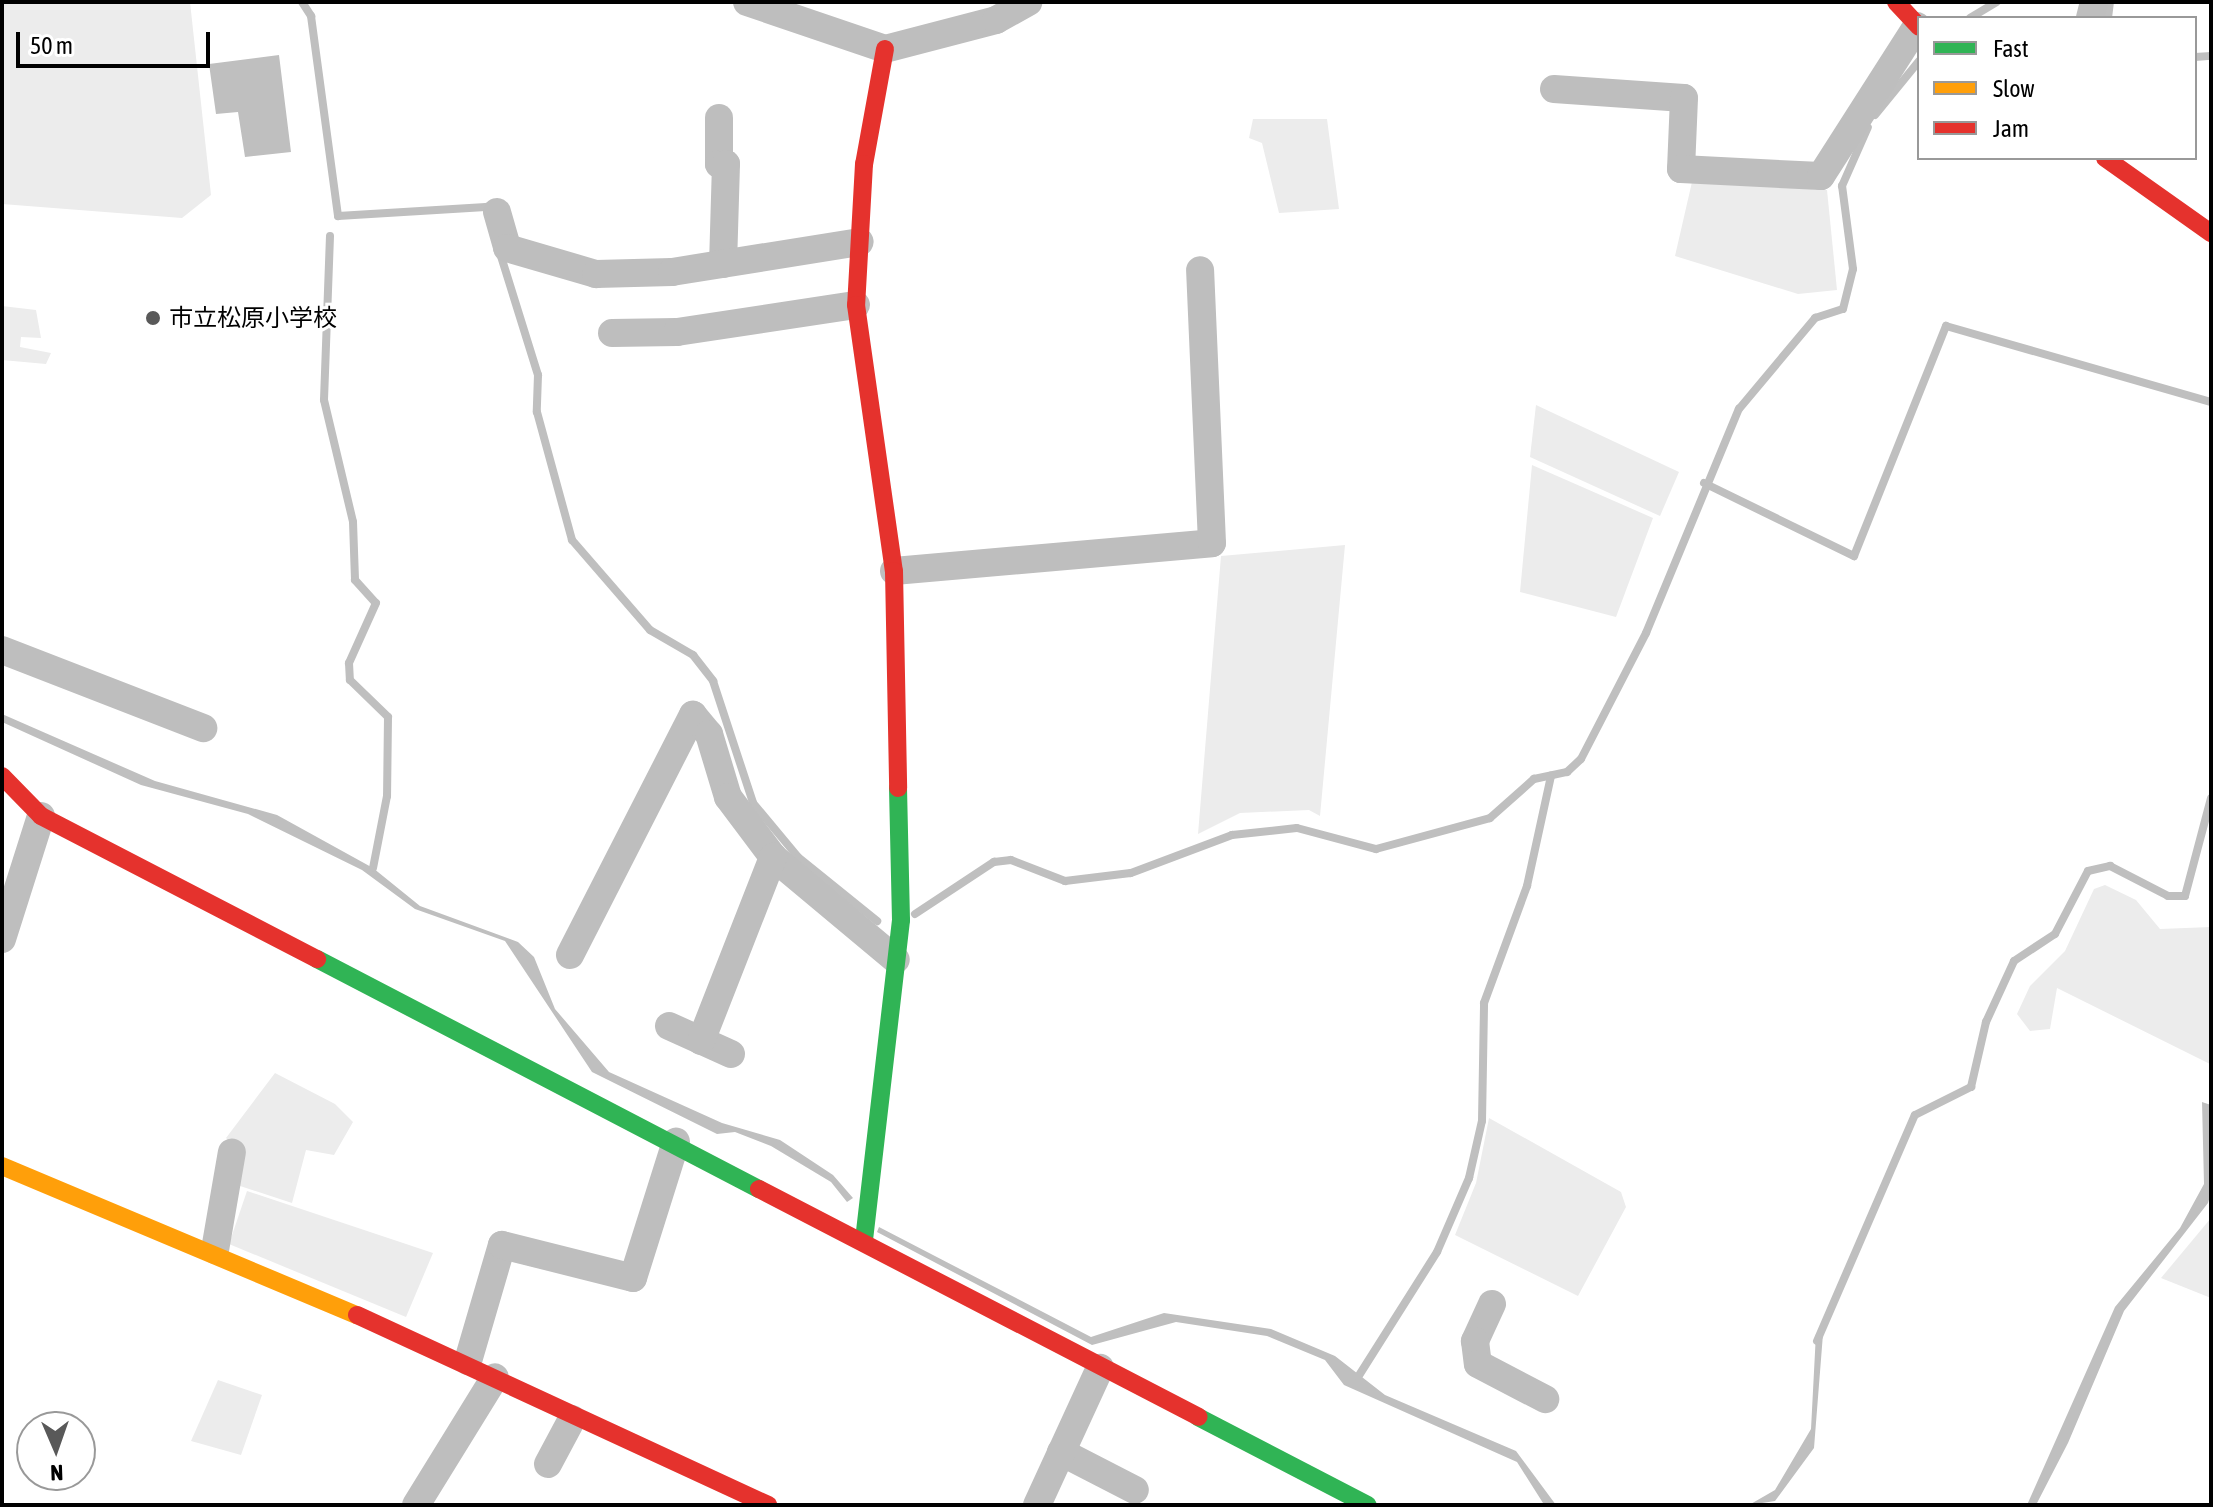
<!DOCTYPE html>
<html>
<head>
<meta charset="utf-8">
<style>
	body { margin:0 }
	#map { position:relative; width:2213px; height:1507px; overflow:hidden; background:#fff; font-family:"Asap Condensed","Noto Sans JP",sans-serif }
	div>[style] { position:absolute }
	.green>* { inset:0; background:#ececec }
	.water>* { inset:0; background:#bfbfbf }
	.stream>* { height:8px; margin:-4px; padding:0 4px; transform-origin:4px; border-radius:4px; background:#bfbfbf }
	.street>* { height:28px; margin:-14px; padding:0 14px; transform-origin:14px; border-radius:14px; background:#bebebe }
	.fast>* { height:18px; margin:-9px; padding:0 9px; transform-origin:9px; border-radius:9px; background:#30b455 }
	.slow>* { height:18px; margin:-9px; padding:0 9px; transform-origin:9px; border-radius:9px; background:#ff9f0a }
	.jam>* { height:18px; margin:-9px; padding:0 9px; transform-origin:9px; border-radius:9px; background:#e5322d }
	.dots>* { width:22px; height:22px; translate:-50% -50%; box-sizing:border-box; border:4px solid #fff; border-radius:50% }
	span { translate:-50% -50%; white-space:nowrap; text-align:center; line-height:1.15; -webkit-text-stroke:6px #fff; paint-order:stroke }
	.poi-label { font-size:24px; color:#000 }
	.left { translate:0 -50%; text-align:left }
	.frame { position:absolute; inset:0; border:4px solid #000; pointer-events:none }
	.legend { position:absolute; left:1917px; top:16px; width:280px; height:144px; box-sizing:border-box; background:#fff; border:2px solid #999; margin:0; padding:10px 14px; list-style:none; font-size:24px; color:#000 }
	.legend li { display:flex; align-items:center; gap:16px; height:40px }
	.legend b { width:40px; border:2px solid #999 }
	.north { position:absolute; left:16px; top:1411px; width:80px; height:80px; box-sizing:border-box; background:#fff; border:2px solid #999; border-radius:50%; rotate:178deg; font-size:22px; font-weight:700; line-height:32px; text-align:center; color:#000 }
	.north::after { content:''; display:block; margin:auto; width:28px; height:36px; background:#595959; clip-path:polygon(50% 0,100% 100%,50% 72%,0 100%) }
	.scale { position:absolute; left:16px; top:32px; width:194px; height:36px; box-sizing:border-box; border:4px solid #000; border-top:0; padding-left:10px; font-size:24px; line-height:28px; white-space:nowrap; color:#000; -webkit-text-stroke:6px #fff; paint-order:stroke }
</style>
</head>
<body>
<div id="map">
	<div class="green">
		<div style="clip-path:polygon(2px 2px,190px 2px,211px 195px,182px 218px,2px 204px)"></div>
		<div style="clip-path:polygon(1253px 119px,1327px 119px,1339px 209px,1279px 213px,1262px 143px,1249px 138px)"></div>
		<div style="clip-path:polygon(1692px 182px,1827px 190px,1837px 290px,1798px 294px,1675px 256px)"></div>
		<div style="clip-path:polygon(2px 306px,36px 310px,41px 338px,21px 337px,20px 347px,51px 353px,46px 364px,2px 360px)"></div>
		<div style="clip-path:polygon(1536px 405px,1679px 472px,1660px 516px,1530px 457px)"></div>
		<div style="clip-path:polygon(1532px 465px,1653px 518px,1616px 617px,1520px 592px)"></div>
		<div style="clip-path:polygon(1345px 545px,1320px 816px,1309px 810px,1240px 813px,1198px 834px,1221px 556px)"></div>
		<div style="clip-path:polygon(2105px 885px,2136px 900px,2160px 929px,2211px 927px,2210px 1064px,2057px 988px,2050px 1029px,2030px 1031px,2017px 1014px,2030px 986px,2065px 951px,2094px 889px)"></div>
		<div style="clip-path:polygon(275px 1073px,335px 1104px,353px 1122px,334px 1155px,306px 1150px,292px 1203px,228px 1182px,240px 1151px,226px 1138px)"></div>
		<div style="clip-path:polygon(1489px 1118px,1621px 1192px,1626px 1207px,1578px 1296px,1455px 1235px,1476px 1183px)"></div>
		<div style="clip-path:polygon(247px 1191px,433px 1253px,406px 1317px,229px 1244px)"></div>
		<div style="clip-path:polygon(2211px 1218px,2211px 1298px,2161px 1278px)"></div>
		<div style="clip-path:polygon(218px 1380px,262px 1395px,241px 1455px,191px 1441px)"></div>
	</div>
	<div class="water">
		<div style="clip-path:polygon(279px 55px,291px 152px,245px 157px,238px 112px,216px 114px,209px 64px)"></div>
		<div style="clip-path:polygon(2px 714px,155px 781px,277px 815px,373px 868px,420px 906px,518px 942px,534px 957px,555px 1009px,609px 1072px,722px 1123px,780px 1140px,833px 1175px,853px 1198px,847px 1202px,831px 1182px,771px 1146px,735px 1132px,717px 1134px,592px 1072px,505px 941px,415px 909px,362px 870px,248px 814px,141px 785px,2px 722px)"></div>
		<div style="clip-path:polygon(2202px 1102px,2211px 1105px,2211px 1193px,2208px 1203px,2124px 1311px,2068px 1443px,2036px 1505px,2027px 1505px,2115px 1307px,2180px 1228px,2204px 1184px)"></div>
		<div style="clip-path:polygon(879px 1227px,1091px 1337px,1164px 1313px,1271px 1329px,1335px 1356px,1385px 1395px,1516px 1451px,1556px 1505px,1543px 1503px,1517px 1462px,1344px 1385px,1325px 1360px,1267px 1336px,1176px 1322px,1092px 1345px,877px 1232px)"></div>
		<div style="clip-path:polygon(1816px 1333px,1823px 1334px,1814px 1448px,1775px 1501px,1749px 1505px,1775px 1490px,1811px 1429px)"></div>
	</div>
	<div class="stream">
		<div style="left:302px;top:2px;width:17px;rotate:57deg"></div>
		<div style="left:311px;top:16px;width:202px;rotate:82.3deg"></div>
		<div style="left:338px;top:216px;width:148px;rotate:-3.5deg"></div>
		<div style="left:486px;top:207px;width:7px;rotate:63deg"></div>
		<div style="left:1970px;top:18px;width:31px;rotate:-31deg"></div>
		<div style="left:2108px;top:18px;width:16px;rotate:-83deg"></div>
		<div style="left:2195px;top:57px;width:16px;rotate:-4deg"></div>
		<div style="left:1875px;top:115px;width:70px;rotate:-50.8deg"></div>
		<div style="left:330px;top:236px;width:164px;rotate:92.1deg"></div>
		<div style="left:324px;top:400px;width:125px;rotate:76.6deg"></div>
		<div style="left:353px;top:522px;width:58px;rotate:88deg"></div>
		<div style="left:355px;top:580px;width:31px;rotate:48deg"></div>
		<div style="left:376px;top:603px;width:66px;rotate:114.2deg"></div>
		<div style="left:349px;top:663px;width:17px;rotate:87deg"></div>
		<div style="left:350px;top:680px;width:53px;rotate:44.2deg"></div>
		<div style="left:388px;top:717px;width:79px;rotate:90.7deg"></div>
		<div style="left:387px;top:796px;width:73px;rotate:101deg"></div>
		<div style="left:500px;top:253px;width:128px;rotate:72.7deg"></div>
		<div style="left:538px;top:375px;width:37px;rotate:92deg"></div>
		<div style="left:537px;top:412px;width:133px;rotate:74.7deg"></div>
		<div style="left:572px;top:540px;width:119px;rotate:49.1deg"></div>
		<div style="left:650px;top:630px;width:50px;rotate:30.2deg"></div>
		<div style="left:693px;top:655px;width:33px;rotate:52deg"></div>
		<div style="left:713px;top:681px;width:128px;rotate:71.8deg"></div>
		<div style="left:753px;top:803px;width:70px;rotate:50.2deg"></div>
		<div style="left:798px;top:857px;width:102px;rotate:39deg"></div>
		<div style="left:1704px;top:483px;width:167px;rotate:26deg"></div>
		<div style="left:1854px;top:556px;width:248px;rotate:-68.2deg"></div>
		<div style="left:1946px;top:326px;width:276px;rotate:16deg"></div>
		<div style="left:915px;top:914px;width:95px;rotate:-33.4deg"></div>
		<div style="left:994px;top:862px;width:17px;rotate:-7deg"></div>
		<div style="left:1011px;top:860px;width:58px;rotate:21.3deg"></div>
		<div style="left:1065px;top:881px;width:66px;rotate:-6.9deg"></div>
		<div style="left:1131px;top:873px;width:108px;rotate:-20.6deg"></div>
		<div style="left:1232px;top:835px;width:65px;rotate:-6.1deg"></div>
		<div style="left:1297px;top:828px;width:82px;rotate:14.9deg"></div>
		<div style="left:1376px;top:849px;width:118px;rotate:-15.2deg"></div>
		<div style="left:1490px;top:818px;width:59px;rotate:-41.6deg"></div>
		<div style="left:1534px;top:779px;width:34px;rotate:-12deg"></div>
		<div style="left:1567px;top:772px;width:19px;rotate:-43deg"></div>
		<div style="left:1581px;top:759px;width:142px;rotate:-62.7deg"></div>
		<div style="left:1646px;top:633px;width:243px;rotate:-67.5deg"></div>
		<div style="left:1739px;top:409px;width:119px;rotate:-50.1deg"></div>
		<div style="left:1815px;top:318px;width:29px;rotate:-18deg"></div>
		<div style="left:1843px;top:309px;width:41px;rotate:-76deg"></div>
		<div style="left:1853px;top:269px;width:84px;rotate:-97.5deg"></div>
		<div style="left:1842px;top:186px;width:64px;rotate:-66.2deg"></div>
		<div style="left:1817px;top:1341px;width:246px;rotate:-66.6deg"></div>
		<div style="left:1915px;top:1115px;width:63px;rotate:-26.6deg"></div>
		<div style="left:1971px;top:1087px;width:67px;rotate:-77deg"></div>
		<div style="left:1986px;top:1022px;width:67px;rotate:-65.3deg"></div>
		<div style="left:2014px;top:961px;width:49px;rotate:-33.4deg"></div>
		<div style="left:2055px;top:934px;width:71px;rotate:-62.4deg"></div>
		<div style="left:2088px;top:871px;width:23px;rotate:-13deg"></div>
		<div style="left:2110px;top:866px;width:65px;rotate:27.3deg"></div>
		<div style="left:2168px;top:896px;width:17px"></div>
		<div style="left:2185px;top:896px;width:101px;rotate:-75.1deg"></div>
		<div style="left:1358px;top:1377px;width:148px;rotate:-57.7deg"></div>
		<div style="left:1437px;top:1252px;width:81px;rotate:-66.6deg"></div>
		<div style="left:1469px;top:1178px;width:58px;rotate:-77.2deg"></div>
		<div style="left:1482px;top:1121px;width:118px;rotate:-89deg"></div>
		<div style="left:1484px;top:1003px;width:125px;rotate:-69.8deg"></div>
		<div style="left:1527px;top:886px;width:113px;rotate:-77.7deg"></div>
	</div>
	<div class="street">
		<div style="left:747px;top:2px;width:146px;rotate:18.8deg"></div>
		<div style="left:885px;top:49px;width:115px;rotate:-14.6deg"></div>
		<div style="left:996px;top:20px;width:37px;rotate:-29deg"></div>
		<div style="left:2090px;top:18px;width:16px;rotate:-76deg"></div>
		<div style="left:1554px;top:89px;width:130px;rotate:4deg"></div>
		<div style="left:1684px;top:98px;width:71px;rotate:92.4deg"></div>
		<div style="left:1681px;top:169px;width:140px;rotate:2.9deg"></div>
		<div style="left:1821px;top:176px;width:178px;rotate:-57.4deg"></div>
		<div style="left:719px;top:118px;width:46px;rotate:90deg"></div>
		<div style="left:719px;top:164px;width:7px"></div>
		<div style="left:726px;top:164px;width:100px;rotate:91.7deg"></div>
		<div style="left:497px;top:212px;width:37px;rotate:74deg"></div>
		<div style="left:507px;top:248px;width:93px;rotate:16.3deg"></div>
		<div style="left:596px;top:274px;width:76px;rotate:-1.5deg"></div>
		<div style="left:672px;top:272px;width:190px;rotate:-9.1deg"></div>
		<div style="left:612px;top:333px;width:65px;rotate:-0.9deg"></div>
		<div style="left:677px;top:332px;width:181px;rotate:-8.6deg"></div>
		<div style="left:894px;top:571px;width:319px;rotate:-5deg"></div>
		<div style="left:1212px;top:543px;width:273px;rotate:-92.5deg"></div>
		<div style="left:2px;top:650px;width:216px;rotate:21.2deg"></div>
		<div style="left:2px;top:939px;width:129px;rotate:-72.4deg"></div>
		<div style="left:570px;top:955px;width:270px;rotate:-62.9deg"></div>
		<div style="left:693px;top:715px;width:25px;rotate:50deg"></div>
		<div style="left:709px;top:734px;width:66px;rotate:73.2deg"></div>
		<div style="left:728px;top:797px;width:75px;rotate:53.1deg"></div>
		<div style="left:773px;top:857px;width:160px;rotate:39.9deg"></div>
		<div style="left:669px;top:1026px;width:68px;rotate:24.3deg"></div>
		<div style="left:701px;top:1041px;width:198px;rotate:-68.6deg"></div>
		<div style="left:215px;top:1250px;width:99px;rotate:-80.2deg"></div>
		<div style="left:1492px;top:1304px;width:41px;rotate:114.7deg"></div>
		<div style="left:1475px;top:1341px;width:23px;rotate:83deg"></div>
		<div style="left:1478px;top:1364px;width:76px;rotate:27.6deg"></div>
		<div style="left:468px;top:1361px;width:121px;rotate:-73.7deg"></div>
		<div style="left:502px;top:1245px;width:135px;rotate:14.1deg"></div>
		<div style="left:633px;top:1278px;width:143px;rotate:-72.5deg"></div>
		<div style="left:1061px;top:1452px;width:83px;rotate:27.2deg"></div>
		<div style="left:548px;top:1464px;width:51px;rotate:-61.9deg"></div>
		<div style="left:416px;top:1505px;width:150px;rotate:-58.3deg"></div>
		<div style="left:1037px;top:1505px;width:151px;rotate:-65.3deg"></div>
	</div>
	<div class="fast">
		<div style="left:317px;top:959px;width:498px;rotate:27.5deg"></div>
		<div style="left:864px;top:1240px;width:322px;rotate:-83.4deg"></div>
		<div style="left:901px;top:920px;width:132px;rotate:-91.3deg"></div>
		<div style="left:1198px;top:1417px;width:191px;rotate:27.4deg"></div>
	</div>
	<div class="slow">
		<div style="left:2px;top:1166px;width:385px;rotate:22.8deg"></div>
	</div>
	<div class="jam">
		<div style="left:1896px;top:2px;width:34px;rotate:47deg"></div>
		<div style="left:885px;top:49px;width:117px;rotate:100.3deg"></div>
		<div style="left:864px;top:164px;width:141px;rotate:93.2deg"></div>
		<div style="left:856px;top:305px;width:269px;rotate:81.9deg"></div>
		<div style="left:894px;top:571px;width:217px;rotate:88.9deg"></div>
		<div style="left:2105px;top:158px;width:130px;rotate:35.3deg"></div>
		<div style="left:2px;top:776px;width:56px;rotate:45.7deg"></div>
		<div style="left:41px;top:816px;width:311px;rotate:27.4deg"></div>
		<div style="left:759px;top:1189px;width:495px;rotate:27.4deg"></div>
		<div style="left:357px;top:1315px;width:453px;rotate:24.8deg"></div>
	</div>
	<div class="dots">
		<div style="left:153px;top:318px;background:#595959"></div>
	</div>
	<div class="poi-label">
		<span class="left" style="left:169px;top:318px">市立松原小学校</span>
	</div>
	<div class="frame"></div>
	<ul class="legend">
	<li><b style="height:10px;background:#30b455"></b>Fast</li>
	<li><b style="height:10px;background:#ff9f0a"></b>Slow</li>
	<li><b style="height:10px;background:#e5322d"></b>Jam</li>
	</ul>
	<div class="north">N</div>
	<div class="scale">50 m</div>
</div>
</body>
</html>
